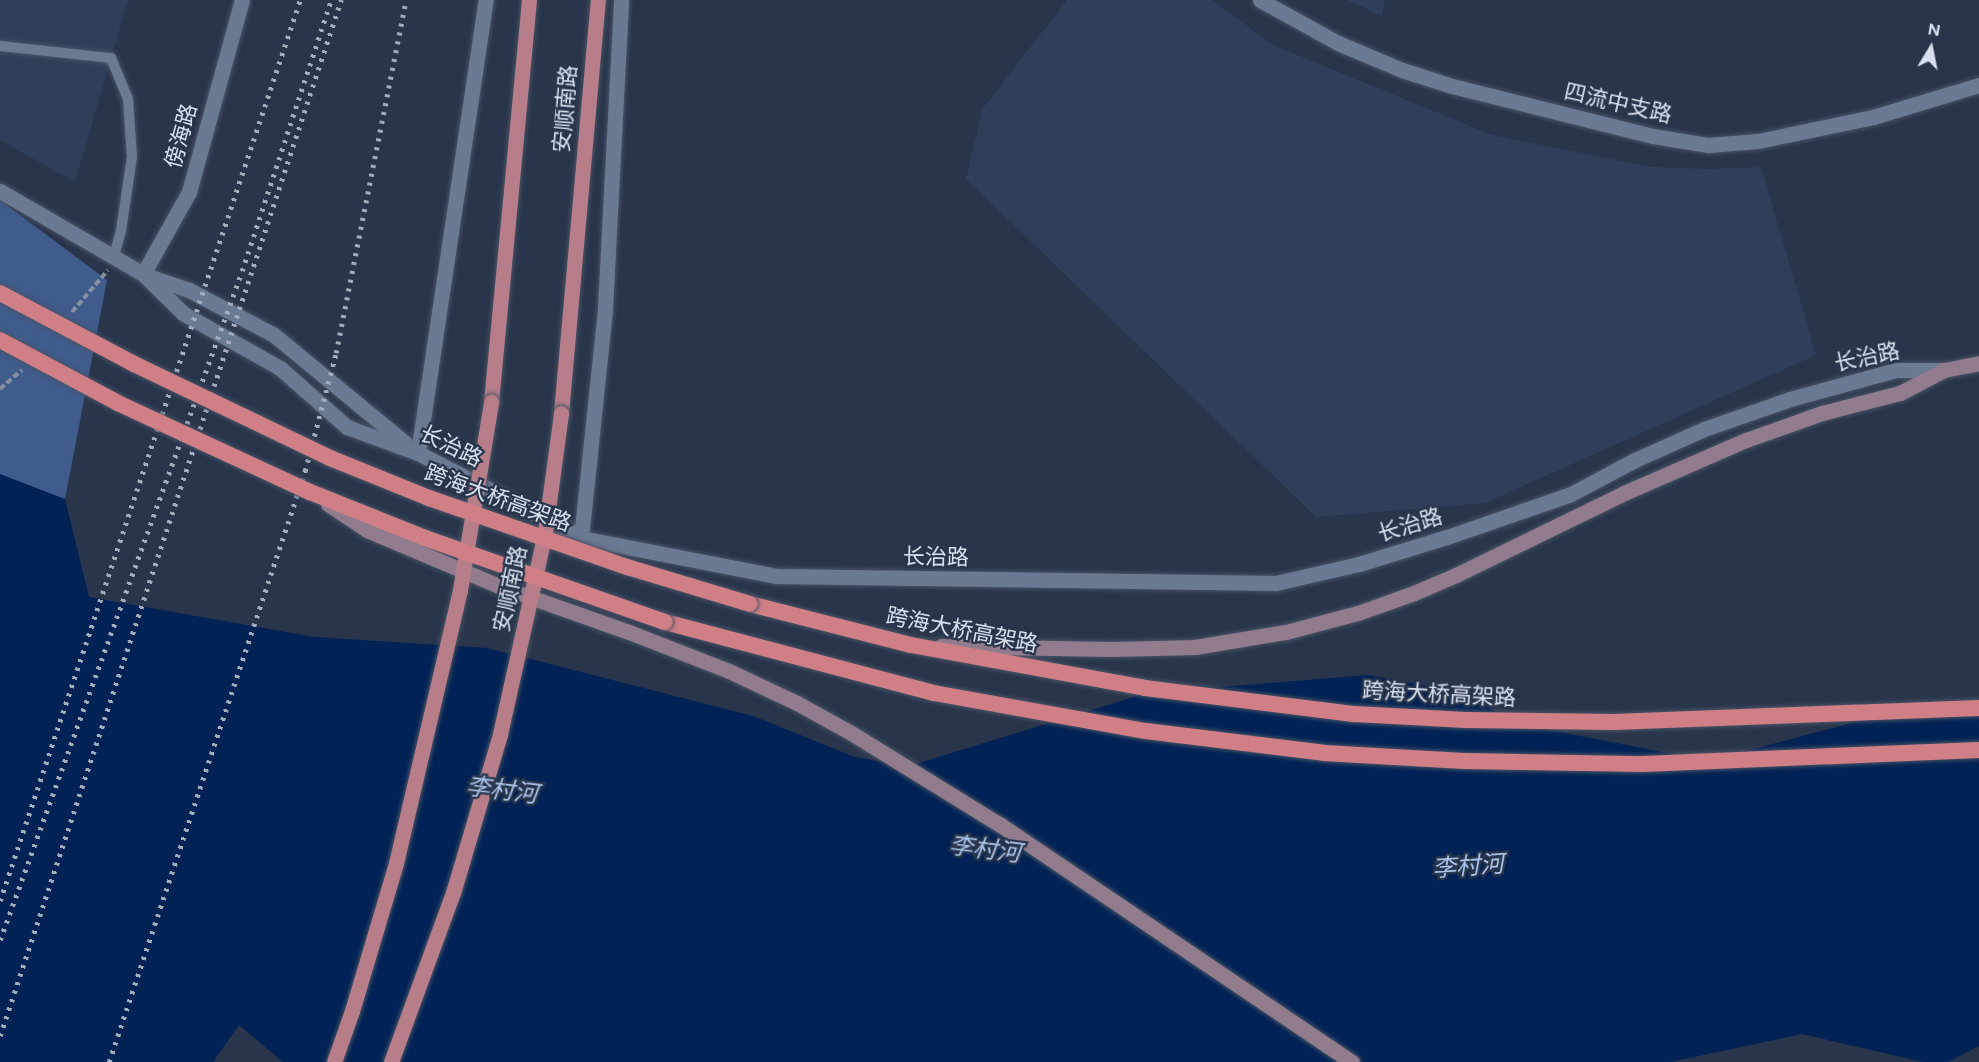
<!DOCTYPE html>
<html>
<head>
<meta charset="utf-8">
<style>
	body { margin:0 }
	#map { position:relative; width:1979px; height:1062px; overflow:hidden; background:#29354b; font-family:Figtree,"Noto Sans SC",sans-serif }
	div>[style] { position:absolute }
	.built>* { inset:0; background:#2f3f5a }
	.green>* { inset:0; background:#3f5c8d }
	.water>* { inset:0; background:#025 }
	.path>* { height:4px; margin-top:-2px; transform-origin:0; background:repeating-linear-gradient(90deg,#8791a3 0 6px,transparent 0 9px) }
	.roads { filter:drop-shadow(0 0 2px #495365) drop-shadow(0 0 2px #495365) }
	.service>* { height:10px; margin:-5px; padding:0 5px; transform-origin:5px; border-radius:5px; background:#6b7a93 }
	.minor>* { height:15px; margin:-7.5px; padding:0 7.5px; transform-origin:7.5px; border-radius:7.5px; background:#6b7a93 }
	.tertiary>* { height:15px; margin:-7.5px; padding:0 7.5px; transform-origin:7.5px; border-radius:7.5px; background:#6b7a93 }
	.secondary>* { height:15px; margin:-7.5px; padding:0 7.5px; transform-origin:7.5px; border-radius:7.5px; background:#917c8e }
	.primary>* { height:15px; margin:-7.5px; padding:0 7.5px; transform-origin:7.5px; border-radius:7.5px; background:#b77e8a }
	.trunk>* { height:16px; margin:-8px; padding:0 8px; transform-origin:8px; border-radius:8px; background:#d07f87 }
	.rail>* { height:4.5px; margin-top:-2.25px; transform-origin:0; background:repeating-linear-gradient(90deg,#a3acbc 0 3px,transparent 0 9px) }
	.bridges { filter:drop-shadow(0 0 2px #495365) drop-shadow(0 0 2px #495365) }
	.secondary-bridge>* { height:15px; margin:-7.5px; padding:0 7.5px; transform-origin:7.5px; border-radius:7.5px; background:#917c8e }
	.primary-bridge>* { height:15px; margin:-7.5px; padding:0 7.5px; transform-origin:7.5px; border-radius:7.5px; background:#b77e8a }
	.trunk-bridge>* { height:16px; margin:-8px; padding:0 8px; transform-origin:8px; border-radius:8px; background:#d07f87 }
	span { translate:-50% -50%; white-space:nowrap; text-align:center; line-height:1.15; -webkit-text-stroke:4.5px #29354b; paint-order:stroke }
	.street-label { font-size:22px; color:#d8e0ee }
	.water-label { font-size:24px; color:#a9c4eb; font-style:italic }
	.north { position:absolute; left:1901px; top:18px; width:60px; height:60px; -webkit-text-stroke:4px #29354b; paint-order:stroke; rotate:10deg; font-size:16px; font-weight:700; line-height:24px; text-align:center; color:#d8e0ee }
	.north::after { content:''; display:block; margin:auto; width:21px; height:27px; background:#d8e0ee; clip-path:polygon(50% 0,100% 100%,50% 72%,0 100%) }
</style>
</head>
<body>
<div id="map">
	<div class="built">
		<div style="clip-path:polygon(0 0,128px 0,75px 182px,0 140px)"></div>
		<div style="clip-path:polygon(1067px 0,1212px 0,1273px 45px,1492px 135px,1650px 167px,1707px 169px,1761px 167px,1816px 355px,1485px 503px,1316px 517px,966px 179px,983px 108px)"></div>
		<div style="clip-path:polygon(1347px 0,1385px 0,1382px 16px)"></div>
	</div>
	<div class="green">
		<div style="clip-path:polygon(0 200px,107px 280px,65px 499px,0 683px)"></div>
	</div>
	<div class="water">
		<div style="clip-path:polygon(0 474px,65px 499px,89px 597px,314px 637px,487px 648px,753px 716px,855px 757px,909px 766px,1147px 693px,1367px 675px,1455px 691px,1524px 725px,1708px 761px,1901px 710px,1979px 712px,1979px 1046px,1948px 1062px,1923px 1062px,1802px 1034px,1670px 1062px,283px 1062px,239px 1025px,213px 1062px,0 1062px)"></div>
	</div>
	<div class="path">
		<div style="left:72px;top:312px;width:55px;rotate:-49.4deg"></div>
		<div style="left:0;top:389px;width:29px;rotate:-41deg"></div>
	</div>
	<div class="roads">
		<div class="service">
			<div style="left:0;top:46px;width:112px;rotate:6.2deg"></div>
			<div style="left:111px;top:58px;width:44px;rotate:67.5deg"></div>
			<div style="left:128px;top:99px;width:58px;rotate:86.1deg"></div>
			<div style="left:132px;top:157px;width:75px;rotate:98.5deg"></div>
			<div style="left:121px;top:231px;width:29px;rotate:106deg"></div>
		</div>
		<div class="minor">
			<div style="left:0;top:191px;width:165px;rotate:30.1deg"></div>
			<div style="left:143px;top:274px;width:57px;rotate:44.3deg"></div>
			<div style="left:184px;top:314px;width:110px;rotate:29.4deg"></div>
			<div style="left:280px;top:368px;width:89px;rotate:41.4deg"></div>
			<div style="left:347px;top:427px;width:76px;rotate:20.1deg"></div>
			<div style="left:418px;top:453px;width:186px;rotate:27.1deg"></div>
			<div style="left:584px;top:538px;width:3px;rotate:180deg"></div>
			<div style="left:581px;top:538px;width:199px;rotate:11deg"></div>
			<div style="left:776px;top:576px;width:500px;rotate:0.8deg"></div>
			<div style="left:1276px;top:583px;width:85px;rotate:-12.9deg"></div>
			<div style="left:1359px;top:564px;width:92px;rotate:-17.1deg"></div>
			<div style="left:1447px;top:537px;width:131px;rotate:-19.1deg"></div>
			<div style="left:1571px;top:494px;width:72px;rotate:-28deg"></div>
			<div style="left:1635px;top:460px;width:76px;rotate:-24.2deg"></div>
			<div style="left:1704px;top:429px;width:91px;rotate:-19.2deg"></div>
			<div style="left:1790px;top:399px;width:110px;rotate:-15.3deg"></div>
			<div style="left:1896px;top:370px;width:48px"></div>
			<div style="left:143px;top:274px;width:94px;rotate:-60.7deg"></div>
			<div style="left:189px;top:192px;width:199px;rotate:-74.6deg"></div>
			<div style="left:148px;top:276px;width:43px;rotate:18.9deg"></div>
			<div style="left:189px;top:290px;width:96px;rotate:27.9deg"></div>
			<div style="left:274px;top:335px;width:170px;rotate:39.5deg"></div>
		</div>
		<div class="tertiary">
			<div style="left:1260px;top:0;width:89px;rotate:28.9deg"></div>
			<div style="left:1338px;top:43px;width:69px;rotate:22.9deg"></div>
			<div style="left:1402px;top:70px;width:52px;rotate:17.7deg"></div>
			<div style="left:1452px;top:86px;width:207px;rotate:14deg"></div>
			<div style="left:1653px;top:136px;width:56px;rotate:9.3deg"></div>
			<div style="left:1708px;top:145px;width:50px;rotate:-4.6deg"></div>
			<div style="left:1758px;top:141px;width:117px;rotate:-11.8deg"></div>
			<div style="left:1873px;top:117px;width:111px;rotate:-16.8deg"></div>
			<div style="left:418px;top:453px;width:458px;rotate:-81.5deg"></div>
			<div style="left:581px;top:538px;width:231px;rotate:-84deg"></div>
			<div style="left:605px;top:308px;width:308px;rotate:-87deg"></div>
		</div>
		<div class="secondary">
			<div style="left:941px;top:646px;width:169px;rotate:1deg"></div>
			<div style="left:1110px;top:649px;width:85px;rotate:-1.3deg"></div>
			<div style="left:1195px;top:647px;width:92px;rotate:-9.4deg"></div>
			<div style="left:1286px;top:632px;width:74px;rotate:-14.8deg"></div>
			<div style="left:1358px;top:613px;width:59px;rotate:-19.7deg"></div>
			<div style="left:1414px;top:593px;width:46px;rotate:-23.2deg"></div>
			<div style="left:1456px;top:575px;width:187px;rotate:-26deg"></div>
			<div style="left:1624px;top:493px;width:133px;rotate:-23.5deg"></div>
			<div style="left:1746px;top:440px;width:81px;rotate:-19.6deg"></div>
			<div style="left:1822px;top:413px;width:81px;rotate:-14.4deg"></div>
			<div style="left:1900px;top:393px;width:50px;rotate:-27.6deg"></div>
			<div style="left:1944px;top:370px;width:36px;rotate:-11deg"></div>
		</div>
		<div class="primary">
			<div style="left:491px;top:402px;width:404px;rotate:-84.6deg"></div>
			<div style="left:561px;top:413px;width:415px;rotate:-84.9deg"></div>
		</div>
		<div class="trunk">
			<div style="left:750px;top:604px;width:166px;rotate:14.3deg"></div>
			<div style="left:911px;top:645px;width:238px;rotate:10.4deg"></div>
			<div style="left:1145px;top:688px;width:212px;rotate:7.1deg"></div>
			<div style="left:1355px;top:714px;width:111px;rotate:3.1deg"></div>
			<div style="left:1466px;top:720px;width:148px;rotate:0.8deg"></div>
			<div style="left:1614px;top:722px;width:365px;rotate:-2.2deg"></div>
			<div style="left:665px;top:622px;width:278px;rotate:14.8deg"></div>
			<div style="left:934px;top:693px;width:215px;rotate:10.2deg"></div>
			<div style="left:1146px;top:731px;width:179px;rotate:7deg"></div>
			<div style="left:1324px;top:753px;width:140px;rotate:3.3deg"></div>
			<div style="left:1464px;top:761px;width:179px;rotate:1deg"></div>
			<div style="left:1643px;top:764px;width:336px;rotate:-2.4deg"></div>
		</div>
	</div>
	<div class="rail">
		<div style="left:0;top:901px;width:950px;rotate:-71.58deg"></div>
		<div style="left:0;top:940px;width:711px;rotate:-70.11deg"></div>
		<div style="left:242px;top:271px;width:285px;rotate:-71.8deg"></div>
		<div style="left:0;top:1036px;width:1091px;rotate:-71.78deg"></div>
		<div style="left:109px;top:1062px;width:623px;rotate:-71.65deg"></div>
		<div style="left:305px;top:471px;width:122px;rotate:-75.3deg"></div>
		<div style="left:336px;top:353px;width:360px;rotate:-78.8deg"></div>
	</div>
	<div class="bridges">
		<div class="secondary-bridge">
			<div style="left:328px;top:504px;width:47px;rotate:33.7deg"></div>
			<div style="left:367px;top:530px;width:143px;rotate:23deg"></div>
			<div style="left:499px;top:586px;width:138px;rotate:19.5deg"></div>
			<div style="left:629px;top:632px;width:107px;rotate:21.3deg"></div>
			<div style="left:729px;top:671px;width:75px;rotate:25.2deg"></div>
			<div style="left:797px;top:703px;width:64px;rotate:29deg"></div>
			<div style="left:853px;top:734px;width:172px;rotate:31.7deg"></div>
			<div style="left:999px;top:824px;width:426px;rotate:34deg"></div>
		</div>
		<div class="primary-bridge">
			<div style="left:334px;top:1062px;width:54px;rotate:-70.6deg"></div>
			<div style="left:352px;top:1011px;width:154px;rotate:-73.4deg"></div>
			<div style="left:396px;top:863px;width:280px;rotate:-76.8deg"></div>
			<div style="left:460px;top:590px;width:191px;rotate:-80.6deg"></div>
			<div style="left:391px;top:1062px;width:180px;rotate:-69.9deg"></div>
			<div style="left:453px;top:893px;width:166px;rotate:-73.5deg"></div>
			<div style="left:500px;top:734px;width:207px;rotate:-77.4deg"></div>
			<div style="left:545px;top:532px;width:120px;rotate:-82.3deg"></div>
		</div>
		<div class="trunk-bridge">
			<div style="left:0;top:293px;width:152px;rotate:27.9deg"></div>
			<div style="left:134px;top:364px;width:217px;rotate:25.6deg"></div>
			<div style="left:330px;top:458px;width:107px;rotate:22deg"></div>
			<div style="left:429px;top:498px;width:210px;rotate:19.2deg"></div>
			<div style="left:627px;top:567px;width:128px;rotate:16.7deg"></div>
			<div style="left:0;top:340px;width:134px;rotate:28.1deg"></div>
			<div style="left:118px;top:403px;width:212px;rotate:24.9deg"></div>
			<div style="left:310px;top:492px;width:124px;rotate:21.8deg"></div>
			<div style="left:425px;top:538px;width:254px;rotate:19.3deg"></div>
		</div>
	</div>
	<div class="street-label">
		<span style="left:1618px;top:103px;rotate:13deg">四流中支路</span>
		<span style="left:565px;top:109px;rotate:-85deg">安顺南路</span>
		<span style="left:181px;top:136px;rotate:-75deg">傍海路</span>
		<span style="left:1867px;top:357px;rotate:-12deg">长治路</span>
		<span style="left:451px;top:446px;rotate:26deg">长治路</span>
		<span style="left:498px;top:498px;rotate:20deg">跨海大桥高架路</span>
		<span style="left:1410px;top:525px;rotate:-17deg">长治路</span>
		<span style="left:936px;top:557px;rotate:1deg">长治路</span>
		<span style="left:510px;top:589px;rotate:-78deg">安顺南路</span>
		<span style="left:962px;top:630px;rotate:11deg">跨海大桥高架路</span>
		<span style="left:1439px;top:694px;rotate:3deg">跨海大桥高架路</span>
	</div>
	<div class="water-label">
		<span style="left:502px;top:790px;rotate:7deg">李村河</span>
		<span style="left:985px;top:849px;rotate:7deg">李村河</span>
		<span style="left:1468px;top:866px;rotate:-4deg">李村河</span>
	</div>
	<div class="north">N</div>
</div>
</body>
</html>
